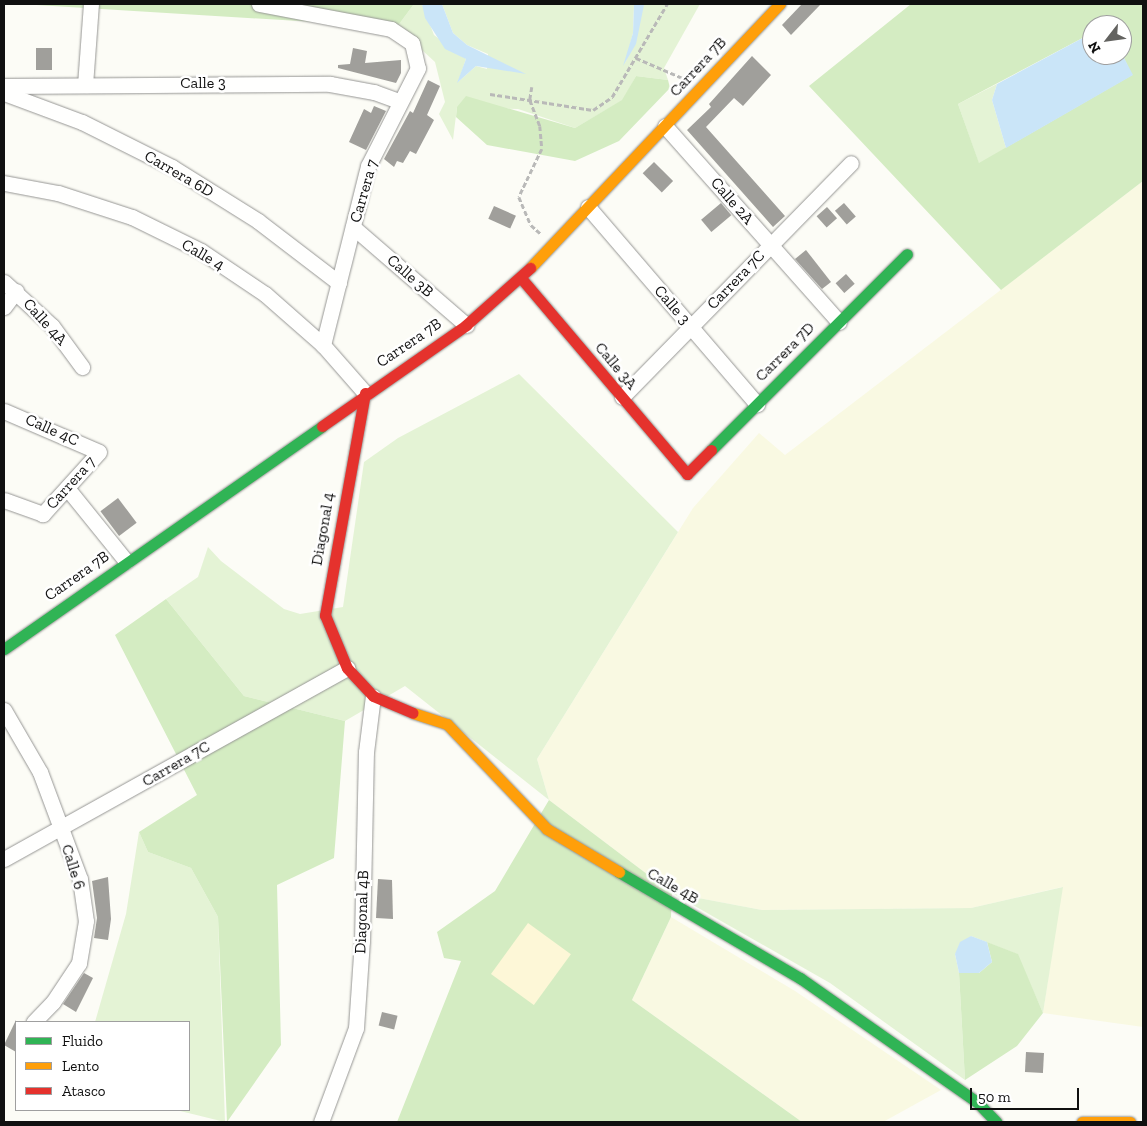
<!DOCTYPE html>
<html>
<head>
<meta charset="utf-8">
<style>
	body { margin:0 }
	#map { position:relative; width:1147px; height:1126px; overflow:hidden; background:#fcfcf6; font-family:"Zilla Slab",serif }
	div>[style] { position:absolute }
	.farmland>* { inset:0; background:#f9f9e2 }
	.green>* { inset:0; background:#e4f3d5 }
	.forest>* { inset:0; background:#d4ecc2 }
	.sand>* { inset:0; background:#fdf7d7; transform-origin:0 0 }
	.water>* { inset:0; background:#cae5f8 }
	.building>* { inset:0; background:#a09f9b; transform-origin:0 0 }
	.path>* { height:2.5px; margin-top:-1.25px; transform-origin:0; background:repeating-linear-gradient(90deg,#b9b9b8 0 5px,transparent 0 7.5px) }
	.roads { filter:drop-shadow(0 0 1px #969694) drop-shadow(0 0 1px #969694) }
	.street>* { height:15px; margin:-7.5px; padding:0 7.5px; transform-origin:7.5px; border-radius:7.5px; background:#fffffe }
	.fast>* { height:11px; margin:-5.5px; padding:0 5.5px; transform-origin:5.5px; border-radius:5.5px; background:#30b455 }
	.slow>* { height:11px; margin:-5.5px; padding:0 5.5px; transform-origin:5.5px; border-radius:5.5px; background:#ff9f0a }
	.jam>* { height:11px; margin:-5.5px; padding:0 5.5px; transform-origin:5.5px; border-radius:5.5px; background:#e5322d }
	span { translate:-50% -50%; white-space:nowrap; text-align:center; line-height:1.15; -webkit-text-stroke:5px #fff; paint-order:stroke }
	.street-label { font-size:16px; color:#101010 }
	.frame { position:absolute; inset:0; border:5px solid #101010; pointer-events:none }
	.legend { position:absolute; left:15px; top:1021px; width:175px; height:90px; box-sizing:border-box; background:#fff; border:1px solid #9f9f9f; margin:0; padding:6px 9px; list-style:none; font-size:15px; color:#101010 }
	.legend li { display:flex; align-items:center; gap:10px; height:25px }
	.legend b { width:25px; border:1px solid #9f9f9f }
	.north { position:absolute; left:1082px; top:15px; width:50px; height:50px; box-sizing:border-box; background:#fff; border:1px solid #9f9f9f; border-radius:50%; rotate:240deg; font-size:14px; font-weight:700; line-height:20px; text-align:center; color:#101010 }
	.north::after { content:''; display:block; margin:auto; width:18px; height:22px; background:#636360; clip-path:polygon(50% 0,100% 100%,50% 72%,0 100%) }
	.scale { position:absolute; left:970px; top:1088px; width:109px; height:22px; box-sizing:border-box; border:2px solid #101010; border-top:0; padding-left:6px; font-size:15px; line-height:18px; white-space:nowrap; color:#101010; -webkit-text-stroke:4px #fff; paint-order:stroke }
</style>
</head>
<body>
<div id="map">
	<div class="farmland">
		<div style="clip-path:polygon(1143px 181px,1143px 1027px,1043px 1013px,1062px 887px,971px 908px,762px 910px,672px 893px,549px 800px,537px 759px,693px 508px,759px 433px,785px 455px)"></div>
		<div style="clip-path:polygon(671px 917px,795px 991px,941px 1090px,883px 1122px,802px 1122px,632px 1000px)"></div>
	</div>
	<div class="green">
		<div style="clip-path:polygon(414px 4px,422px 4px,434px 35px,466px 59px,458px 82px,476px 66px,487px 69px,488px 54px,467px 45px,453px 33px,442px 4px,634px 4px,633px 33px,625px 64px,644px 4px,700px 4px,664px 68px,668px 80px,636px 76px,623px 100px,575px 128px,518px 109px,457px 107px,453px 140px,439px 114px,445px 102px,435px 62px,397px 27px)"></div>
		<div style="clip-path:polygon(997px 84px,992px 100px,1006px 148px,979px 164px,958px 104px)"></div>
		<div style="clip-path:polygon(519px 374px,678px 532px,537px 759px,549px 800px,405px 686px,345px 721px,244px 696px,166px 599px,198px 577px,208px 547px,221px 561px,284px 609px,300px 614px,343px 607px,364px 462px,398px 438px)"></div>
		<div style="clip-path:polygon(139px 832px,148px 852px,191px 868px,218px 917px,225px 1122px,176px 1110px,189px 1110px,189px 1022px,95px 1022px,126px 914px)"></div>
		<div style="clip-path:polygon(1063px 887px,1043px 1013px,1017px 954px,971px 936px,955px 954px,959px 973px,965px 1080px,830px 983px,672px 893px,762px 910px,971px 908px)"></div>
	</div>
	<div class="forest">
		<div style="clip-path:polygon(20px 4px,414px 4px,397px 27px)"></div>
		<div style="clip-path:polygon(evenodd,911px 4px,1143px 4px,1143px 181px,1001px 290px,809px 86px,911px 4px,1092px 25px,1122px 25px,1122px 54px,1132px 75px,979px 163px,958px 104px,1092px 33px,1092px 25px)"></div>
		<div style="clip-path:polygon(636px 76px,668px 80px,670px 88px,619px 141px,575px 161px,487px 145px,456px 117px,457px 107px,466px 96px,575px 128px,622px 100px)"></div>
		<div style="clip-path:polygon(166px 599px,244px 696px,345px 721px,334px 858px,277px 885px,281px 1045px,227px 1122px,218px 917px,191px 868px,148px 852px,139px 832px,197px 795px,115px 635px)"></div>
		<div style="clip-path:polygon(549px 800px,672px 893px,671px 917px,632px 1000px,802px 1122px,397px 1122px,461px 961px,444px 958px,437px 932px,495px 891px)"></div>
		<div style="clip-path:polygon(987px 942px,1018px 954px,1043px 1013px,1017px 1046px,965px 1080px,959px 973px,979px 973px,992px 962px)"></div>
	</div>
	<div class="sand">
		<div style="left:528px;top:923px;width:53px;height:63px;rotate:36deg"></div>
	</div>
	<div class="water">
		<div style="clip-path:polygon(422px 4px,442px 4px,453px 33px,467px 45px,526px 74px,476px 66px,457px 83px,466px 59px,445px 49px,425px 18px)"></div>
		<div style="clip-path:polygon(634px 4px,644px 5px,636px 44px,623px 66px,633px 33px)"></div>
		<div style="clip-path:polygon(1092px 33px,1092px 55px,1122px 54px,1133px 75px,1006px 148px,992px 100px,997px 84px)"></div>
		<div style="clip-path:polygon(971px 936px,987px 942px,992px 962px,979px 973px,959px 973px,955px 954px,960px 942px)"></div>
	</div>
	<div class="building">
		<div style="clip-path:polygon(802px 4px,821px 4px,791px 35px,782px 25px)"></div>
		<div style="left:36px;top:48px;width:16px;height:22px"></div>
		<div style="clip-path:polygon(353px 48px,367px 51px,365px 63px,401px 60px,401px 73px,396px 83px,338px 68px,338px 65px,350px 64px)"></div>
		<div style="clip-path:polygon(752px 56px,771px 75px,743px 106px,734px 98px,706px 127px,785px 216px,773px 227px,687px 130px,711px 107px,709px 104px)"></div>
		<div style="clip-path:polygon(428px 80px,440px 86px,427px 115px,434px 120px,416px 154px,410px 151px,403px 163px,397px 161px,394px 167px,384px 159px,410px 111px,413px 113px)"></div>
		<div style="clip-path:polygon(374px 106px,386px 111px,366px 150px,349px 142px,364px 109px,371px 113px)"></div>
		<div style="left:654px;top:162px;width:27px;height:16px;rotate:45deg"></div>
		<div style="left:721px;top:203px;width:16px;height:26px;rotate:50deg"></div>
		<div style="left:844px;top:203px;width:18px;height:12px;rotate:49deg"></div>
		<div style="left:494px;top:206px;width:24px;height:14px;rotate:24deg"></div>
		<div style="left:827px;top:207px;width:15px;height:14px;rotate:48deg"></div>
		<div style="clip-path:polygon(806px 250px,831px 282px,822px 289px,795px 259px)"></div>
		<div style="left:846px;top:274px;width:13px;height:14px;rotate:48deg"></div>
		<div style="left:118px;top:498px;width:31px;height:22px;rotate:53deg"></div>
		<div style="clip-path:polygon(108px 877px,111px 919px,108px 940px,94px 938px,97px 918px,92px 881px)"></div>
		<div style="clip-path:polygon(378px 879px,392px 880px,393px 919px,376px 918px)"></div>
		<div style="clip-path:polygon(84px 973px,93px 978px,76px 1012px,63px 1004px)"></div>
		<div style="left:382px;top:1012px;width:16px;height:14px;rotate:14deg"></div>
		<div style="clip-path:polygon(16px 1020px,16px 1052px,4px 1045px)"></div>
		<div style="left:1026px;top:1052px;width:18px;height:20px;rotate:3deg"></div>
	</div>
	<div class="path">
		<div style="left:636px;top:58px;width:53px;rotate:23.2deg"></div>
		<div style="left:532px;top:87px;width:13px;rotate:99deg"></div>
		<div style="left:530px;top:100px;width:28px;rotate:69deg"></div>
		<div style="left:540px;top:126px;width:23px;rotate:85deg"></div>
		<div style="left:542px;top:149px;width:53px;rotate:115.6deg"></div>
		<div style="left:519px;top:197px;width:30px;rotate:67deg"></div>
		<div style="left:531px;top:225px;width:13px;rotate:42deg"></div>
		<div style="left:490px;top:94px;width:104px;rotate:8.8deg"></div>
		<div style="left:593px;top:110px;width:23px;rotate:-34deg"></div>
		<div style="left:612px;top:97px;width:108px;rotate:-59.4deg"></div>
	</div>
	<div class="roads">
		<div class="street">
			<div style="left:259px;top:4px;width:134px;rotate:10.7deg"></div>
			<div style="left:391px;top:29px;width:25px;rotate:34deg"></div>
			<div style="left:412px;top:43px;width:26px;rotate:77deg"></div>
			<div style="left:418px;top:68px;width:110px;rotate:117deg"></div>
			<div style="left:368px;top:166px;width:185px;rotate:104.1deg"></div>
			<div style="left:85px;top:85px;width:81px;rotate:-85.8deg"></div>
			<div style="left:4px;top:86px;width:326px;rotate:-0.4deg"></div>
			<div style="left:330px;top:84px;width:45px;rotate:10.3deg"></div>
			<div style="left:374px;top:92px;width:27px;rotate:20deg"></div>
			<div style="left:4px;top:93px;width:83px;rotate:20.4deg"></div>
			<div style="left:82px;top:122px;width:101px;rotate:26.6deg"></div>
			<div style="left:172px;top:167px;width:102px;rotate:32.1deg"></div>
			<div style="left:258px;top:221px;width:102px;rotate:37.4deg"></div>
			<div style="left:665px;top:126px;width:262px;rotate:48.4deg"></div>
			<div style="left:4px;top:183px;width:55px;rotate:10.5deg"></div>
			<div style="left:58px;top:193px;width:78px;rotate:18deg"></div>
			<div style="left:132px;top:217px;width:77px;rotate:26.2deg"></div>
			<div style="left:201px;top:251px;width:77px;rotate:33.9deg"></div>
			<div style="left:265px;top:294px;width:77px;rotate:41.3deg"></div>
			<div style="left:323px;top:345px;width:64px;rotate:48.8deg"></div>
			<div style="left:588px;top:207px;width:260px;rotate:49.4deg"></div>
			<div style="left:353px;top:227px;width:150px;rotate:40.9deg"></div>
			<div style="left:4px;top:282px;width:65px;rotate:42.5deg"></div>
			<div style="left:52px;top:326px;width:51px;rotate:53.8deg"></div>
			<div style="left:4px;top:307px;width:20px;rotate:-53deg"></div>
			<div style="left:622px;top:397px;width:327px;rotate:-45.6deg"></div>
			<div style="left:4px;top:411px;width:103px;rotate:23.3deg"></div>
			<div style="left:99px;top:452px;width:84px;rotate:132.1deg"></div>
			<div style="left:43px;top:514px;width:41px;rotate:-160.3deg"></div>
			<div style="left:67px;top:488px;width:94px;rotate:51.1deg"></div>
			<div style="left:4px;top:710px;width:72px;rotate:59.9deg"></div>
			<div style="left:40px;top:772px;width:114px;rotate:69.5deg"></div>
			<div style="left:80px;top:879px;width:42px;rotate:81.9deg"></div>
			<div style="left:86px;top:921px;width:43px;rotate:99.5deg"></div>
			<div style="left:79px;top:963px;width:47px;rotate:123.7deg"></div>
			<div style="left:53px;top:1002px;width:28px;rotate:134deg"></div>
			<div style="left:4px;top:859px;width:393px;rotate:-29.1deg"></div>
			<div style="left:321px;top:1122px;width:100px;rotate:-69.6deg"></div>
			<div style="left:356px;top:1028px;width:87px;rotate:-86.1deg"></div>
			<div style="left:362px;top:941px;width:189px;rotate:-88.8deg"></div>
			<div style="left:366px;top:752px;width:56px;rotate:-82.9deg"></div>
		</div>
		<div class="fast">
			<div style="left:711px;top:450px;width:277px;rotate:-45deg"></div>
			<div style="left:4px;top:649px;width:388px;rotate:-35deg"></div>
			<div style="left:619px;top:872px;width:210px;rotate:30.4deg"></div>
			<div style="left:800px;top:978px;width:216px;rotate:35deg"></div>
			<div style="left:977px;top:1102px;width:28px;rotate:46deg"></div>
		</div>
		<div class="slow">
			<div style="left:530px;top:268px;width:364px;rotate:-46.6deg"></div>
			<div style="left:413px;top:713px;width:36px;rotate:18deg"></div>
			<div style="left:447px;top:724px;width:145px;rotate:46.4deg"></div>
			<div style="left:547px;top:829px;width:84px;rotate:30.8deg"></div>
			<div style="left:1082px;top:1122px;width:48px"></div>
		</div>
		<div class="jam">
			<div style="left:521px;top:278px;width:257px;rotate:49.7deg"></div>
			<div style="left:687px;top:474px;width:34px;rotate:-45deg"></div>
			<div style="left:365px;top:393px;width:226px;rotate:100.2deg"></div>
			<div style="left:325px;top:615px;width:57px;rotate:67.5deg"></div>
			<div style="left:347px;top:668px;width:38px;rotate:47deg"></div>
			<div style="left:373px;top:696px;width:43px;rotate:23deg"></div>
			<div style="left:322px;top:426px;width:176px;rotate:-35deg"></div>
			<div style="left:466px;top:325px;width:86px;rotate:-41.7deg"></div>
		</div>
	</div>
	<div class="street-label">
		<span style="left:698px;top:67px;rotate:-47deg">Carrera 7B</span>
		<span style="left:203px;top:83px">Calle 3</span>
		<span style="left:179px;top:174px;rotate:30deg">Carrera 6D</span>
		<span style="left:364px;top:191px;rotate:-74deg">Carrera 7</span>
		<span style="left:732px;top:201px;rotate:49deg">Calle 2A</span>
		<span style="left:203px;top:255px;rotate:30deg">Calle 4</span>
		<span style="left:410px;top:276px;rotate:41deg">Calle 3B</span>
		<span style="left:736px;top:280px;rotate:-46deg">Carrera 7C</span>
		<span style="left:672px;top:305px;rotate:49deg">Calle 3</span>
		<span style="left:45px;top:322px;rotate:48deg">Calle 4A</span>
		<span style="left:409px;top:343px;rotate:-34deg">Carrera 7B</span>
		<span style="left:785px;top:352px;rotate:-45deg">Carrera 7D</span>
		<span style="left:616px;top:366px;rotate:50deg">Calle 3A</span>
		<span style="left:52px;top:430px;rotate:24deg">Calle 4C</span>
		<span style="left:71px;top:483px;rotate:-48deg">Carrera 7</span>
		<span style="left:323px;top:529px;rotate:-80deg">Diagonal 4</span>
		<span style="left:77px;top:576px;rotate:-35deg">Carrera 7B</span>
		<span style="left:176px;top:764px;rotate:-30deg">Carrera 7C</span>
		<span style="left:73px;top:867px;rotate:73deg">Calle 6</span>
		<span style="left:673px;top:886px;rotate:30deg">Calle 4B</span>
		<span style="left:362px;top:912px;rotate:-88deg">Diagonal 4B</span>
	</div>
	<div class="frame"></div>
	<ul class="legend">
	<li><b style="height:6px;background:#30b455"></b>Fluido</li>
	<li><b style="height:6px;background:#ff9f0a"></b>Lento</li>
	<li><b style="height:6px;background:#e5322d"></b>Atasco</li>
	</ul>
	<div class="north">N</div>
	<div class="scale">50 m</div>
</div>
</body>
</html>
